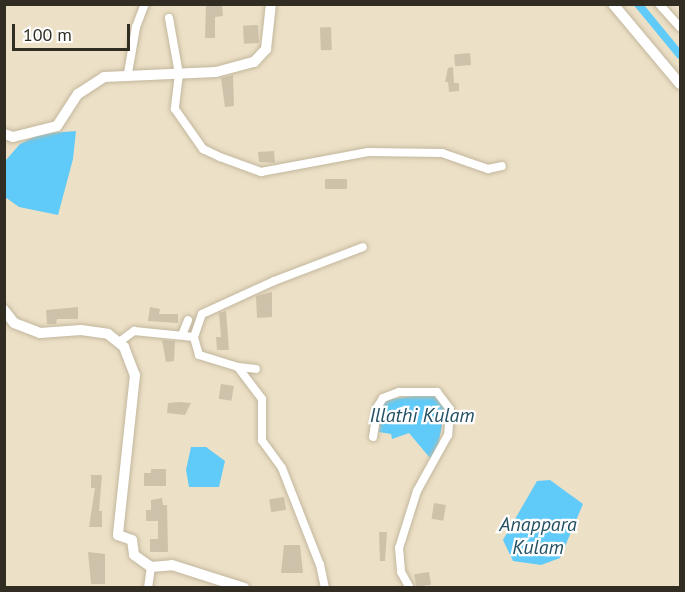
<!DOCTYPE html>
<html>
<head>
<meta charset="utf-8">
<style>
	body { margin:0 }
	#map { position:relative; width:685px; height:592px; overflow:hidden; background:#ece0c6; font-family:"PT Sans",sans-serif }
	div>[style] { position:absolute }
	.water>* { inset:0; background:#60caf8 }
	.canal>* { height:8px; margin:-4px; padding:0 4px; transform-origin:4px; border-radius:4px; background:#60caf8 }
	.building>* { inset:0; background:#cec3aa; transform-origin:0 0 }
	.roads { filter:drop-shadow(0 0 2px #c2b79e) drop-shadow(0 0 2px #c2b79e) }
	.minor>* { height:8px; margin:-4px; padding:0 4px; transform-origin:4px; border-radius:4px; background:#fff }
	.tertiary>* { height:10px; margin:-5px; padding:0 5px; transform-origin:5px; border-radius:5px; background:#fff }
	.secondary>* { height:10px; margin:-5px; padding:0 5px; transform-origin:5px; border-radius:5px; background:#fff }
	span { translate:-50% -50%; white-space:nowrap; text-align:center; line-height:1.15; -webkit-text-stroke:4.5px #fff; paint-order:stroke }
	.water-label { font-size:20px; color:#235063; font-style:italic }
	.frame { position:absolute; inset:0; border:6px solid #312d23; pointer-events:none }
	.scale { position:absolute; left:12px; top:24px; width:118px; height:27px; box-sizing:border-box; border:3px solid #312d23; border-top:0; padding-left:8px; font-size:18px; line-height:21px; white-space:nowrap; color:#312d23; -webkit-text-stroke:4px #fff; paint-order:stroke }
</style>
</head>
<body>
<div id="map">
	<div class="water">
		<div style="clip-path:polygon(76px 131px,73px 159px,58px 215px,19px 207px,5px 197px,6px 160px,20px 144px,40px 134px)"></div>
		<div style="clip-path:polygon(439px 393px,445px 409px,436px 457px,430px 458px,409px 433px,392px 439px,391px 434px,379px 432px,384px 400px)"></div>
		<div style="clip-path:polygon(191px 447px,206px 447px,225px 461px,219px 487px,189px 487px,186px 470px)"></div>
		<div style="clip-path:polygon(550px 480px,583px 504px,560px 558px,541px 565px,513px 561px,503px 540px,537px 481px)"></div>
	</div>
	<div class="canal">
		<div style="left:638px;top:4px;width:66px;rotate:50.5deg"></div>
	</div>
	<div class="building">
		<div style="clip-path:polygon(222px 4px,223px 16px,215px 17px,215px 38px,205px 38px,206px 5px)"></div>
		<div style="left:258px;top:25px;width:18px;height:15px;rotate:87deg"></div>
		<div style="left:331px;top:27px;width:23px;height:11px;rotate:88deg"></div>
		<div style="left:470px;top:53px;width:12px;height:16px;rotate:85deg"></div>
		<div style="clip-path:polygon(453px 67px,454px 83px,459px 83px,459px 91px,449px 92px,448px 82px,445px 82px,448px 68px)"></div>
		<div style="clip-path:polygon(233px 75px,234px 106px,225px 107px,221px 78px)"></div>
		<div style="clip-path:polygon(274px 151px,275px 163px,259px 162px,258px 152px)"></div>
		<div style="left:347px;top:179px;width:10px;height:22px;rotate:90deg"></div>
		<div style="clip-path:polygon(272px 292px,272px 317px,257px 318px,256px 296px)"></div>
		<div style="clip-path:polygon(78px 307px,78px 319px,57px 319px,56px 324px,47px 324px,46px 310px)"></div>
		<div style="clip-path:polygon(150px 307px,160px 309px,159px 314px,178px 314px,178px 323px,148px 321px)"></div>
		<div style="clip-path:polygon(226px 311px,229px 350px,217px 350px,216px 337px,221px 337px,219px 313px)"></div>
		<div style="clip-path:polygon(162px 340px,175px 341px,174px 361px,166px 362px)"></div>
		<div style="left:221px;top:384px;width:13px;height:15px;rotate:9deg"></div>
		<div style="clip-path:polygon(179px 402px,191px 403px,185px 415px,167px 413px,168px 403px)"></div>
		<div style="clip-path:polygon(151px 469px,166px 469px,166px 486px,144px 486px,144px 473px,151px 473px)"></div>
		<div style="clip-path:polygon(91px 475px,102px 475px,99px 511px,102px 511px,102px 527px,89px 527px,95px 488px,91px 488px)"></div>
		<div style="left:284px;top:497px;width:13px;height:15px;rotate:81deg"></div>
		<div style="clip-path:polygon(162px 498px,163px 505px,167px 505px,168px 552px,150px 552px,150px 539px,158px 539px,158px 521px,146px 521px,146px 510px,151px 510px,151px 500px)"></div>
		<div style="left:434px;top:503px;width:12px;height:16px;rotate:9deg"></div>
		<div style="clip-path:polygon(379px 532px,387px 532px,385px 561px,380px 561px)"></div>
		<div style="clip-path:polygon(284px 545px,300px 545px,303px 573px,281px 573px)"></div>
		<div style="clip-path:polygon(88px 552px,105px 554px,105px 584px,91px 584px)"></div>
		<div style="left:429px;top:572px;width:13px;height:15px;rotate:81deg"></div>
	</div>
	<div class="roads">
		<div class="minor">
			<div style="left:659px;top:4px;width:31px;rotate:48deg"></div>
			<div style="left:169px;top:18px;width:57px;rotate:79.9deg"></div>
			<div style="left:179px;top:74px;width:35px;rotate:97deg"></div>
			<div style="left:175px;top:109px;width:49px;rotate:55deg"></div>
			<div style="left:203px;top:149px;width:19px;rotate:25deg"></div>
			<div style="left:220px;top:157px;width:44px;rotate:20.1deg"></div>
			<div style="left:261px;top:172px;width:109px;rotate:-10.6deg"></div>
			<div style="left:368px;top:152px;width:74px;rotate:0.8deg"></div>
			<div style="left:442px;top:153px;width:49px;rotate:19.2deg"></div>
			<div style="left:488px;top:169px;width:14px;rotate:-12deg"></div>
			<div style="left:128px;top:73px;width:47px;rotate:-80.1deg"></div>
			<div style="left:136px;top:27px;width:25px;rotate:-69deg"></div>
			<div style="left:182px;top:335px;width:16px;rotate:-68deg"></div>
			<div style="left:119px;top:342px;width:19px;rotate:-36deg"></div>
			<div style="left:134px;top:331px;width:60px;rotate:5.7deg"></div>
			<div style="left:238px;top:367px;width:18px;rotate:6deg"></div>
			<div style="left:373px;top:437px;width:31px;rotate:-81deg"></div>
			<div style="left:378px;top:406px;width:9px;rotate:-58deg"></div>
			<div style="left:383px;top:398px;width:17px;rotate:-21deg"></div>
			<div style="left:399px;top:392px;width:38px"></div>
			<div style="left:437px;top:392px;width:21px;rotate:53deg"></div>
			<div style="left:450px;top:409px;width:26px;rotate:94deg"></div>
			<div style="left:448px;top:435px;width:64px;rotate:119deg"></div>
			<div style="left:417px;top:491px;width:60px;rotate:107.5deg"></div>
			<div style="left:399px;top:548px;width:24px;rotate:85deg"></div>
			<div style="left:401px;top:572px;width:18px;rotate:61deg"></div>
			<div style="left:148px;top:588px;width:21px;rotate:-82deg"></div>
			<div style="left:325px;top:588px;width:24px;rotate:-102deg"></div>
			<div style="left:320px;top:565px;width:104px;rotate:-111.4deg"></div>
			<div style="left:282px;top:468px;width:34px;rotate:-126deg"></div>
			<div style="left:262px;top:440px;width:41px;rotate:-90deg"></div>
			<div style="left:262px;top:399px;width:40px;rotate:-127deg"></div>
			<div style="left:238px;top:367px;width:41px;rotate:-162.9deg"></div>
			<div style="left:199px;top:355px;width:19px;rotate:-106deg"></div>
			<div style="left:194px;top:337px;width:24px;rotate:-71deg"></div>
			<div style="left:202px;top:314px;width:79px;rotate:-24.6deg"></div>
			<div style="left:274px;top:281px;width:95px;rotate:-20.9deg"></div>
		</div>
		<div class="tertiary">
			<div style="left:613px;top:4px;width:104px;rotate:50.1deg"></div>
		</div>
		<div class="secondary">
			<div style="left:4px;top:134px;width:9px;rotate:18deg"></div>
			<div style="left:13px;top:137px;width:45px;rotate:-14deg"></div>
			<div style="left:57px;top:126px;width:38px;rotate:-57deg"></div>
			<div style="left:78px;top:94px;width:31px;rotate:-33deg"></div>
			<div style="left:104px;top:77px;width:112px;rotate:-2.6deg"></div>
			<div style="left:216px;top:72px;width:39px;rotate:-15deg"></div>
			<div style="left:254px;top:62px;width:18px;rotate:-47deg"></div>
			<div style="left:266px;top:49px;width:45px;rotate:-83.7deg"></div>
			<div style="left:4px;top:310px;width:16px;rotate:52deg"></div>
			<div style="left:14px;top:323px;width:28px;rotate:21deg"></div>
			<div style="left:40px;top:333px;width:41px;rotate:-4.2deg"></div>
			<div style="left:81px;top:330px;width:27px;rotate:8deg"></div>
			<div style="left:108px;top:334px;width:21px;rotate:39deg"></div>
			<div style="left:124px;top:347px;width:30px;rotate:69deg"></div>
			<div style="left:135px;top:375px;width:161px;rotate:96.1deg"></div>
			<div style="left:118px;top:535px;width:15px;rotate:20deg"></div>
			<div style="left:132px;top:540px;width:15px;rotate:82deg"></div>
			<div style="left:134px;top:555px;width:21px;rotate:35deg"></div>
			<div style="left:151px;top:567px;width:21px;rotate:-5deg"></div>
			<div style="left:172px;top:565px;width:76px;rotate:17.7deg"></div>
		</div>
	</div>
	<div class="water-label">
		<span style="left:422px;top:415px">Illathi Kulam</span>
		<span style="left:538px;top:536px">Anappara<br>Kulam</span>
	</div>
	<div class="frame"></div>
	<div class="scale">100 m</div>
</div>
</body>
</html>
